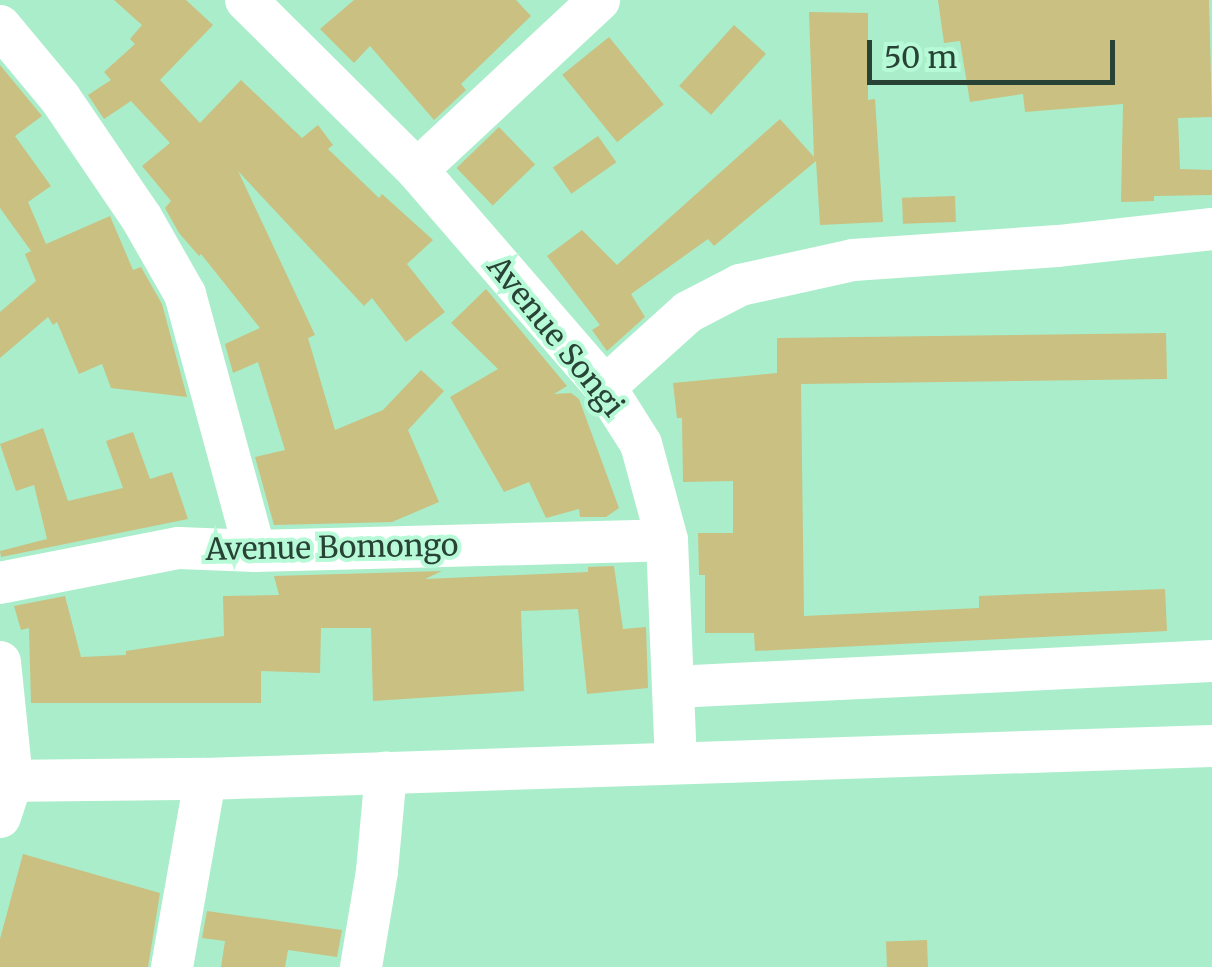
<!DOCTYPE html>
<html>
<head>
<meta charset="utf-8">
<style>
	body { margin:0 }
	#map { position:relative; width:1212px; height:967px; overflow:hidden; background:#aaedca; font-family:Merriweather,serif }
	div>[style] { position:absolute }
	.building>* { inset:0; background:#c9c082; transform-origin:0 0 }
	.minor>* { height:42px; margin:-21px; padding:0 21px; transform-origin:21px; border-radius:21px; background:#fff }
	span { translate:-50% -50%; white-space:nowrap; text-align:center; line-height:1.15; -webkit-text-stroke:8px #b7fad7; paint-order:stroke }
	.street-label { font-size:30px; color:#284335 }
	.scale { position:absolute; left:867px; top:40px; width:248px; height:45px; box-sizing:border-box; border:5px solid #284335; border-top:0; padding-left:12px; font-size:30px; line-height:35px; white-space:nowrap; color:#284335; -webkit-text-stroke:8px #b7fad7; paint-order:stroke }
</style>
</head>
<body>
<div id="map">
	<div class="building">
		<div style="clip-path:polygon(114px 0,186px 0,213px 25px,160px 80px,200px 123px,241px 80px,302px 138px,318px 125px,333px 145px,328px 149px,379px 198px,382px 194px,433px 240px,407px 264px,445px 312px,406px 342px,372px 298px,364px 306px,238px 171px,315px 335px,308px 338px,335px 430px,383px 410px,421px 370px,444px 391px,408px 430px,439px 502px,392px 522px,274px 525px,255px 457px,285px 450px,258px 362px,233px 373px,225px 344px,260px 328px,201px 254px,199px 256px,179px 233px,165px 208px,171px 201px,142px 166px,170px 143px,131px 101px,104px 119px,88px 95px,111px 80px,104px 72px,135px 44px,130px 39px,142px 25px)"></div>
		<div style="clip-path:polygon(354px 0,516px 0,531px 16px,461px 84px,466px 90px,434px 120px,370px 46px,354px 63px,320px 29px)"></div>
		<div style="clip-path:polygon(938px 0,1209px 0,1212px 117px,1178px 118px,1180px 169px,1212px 170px,1212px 195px,1154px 196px,1154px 201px,1121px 202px,1123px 104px,1025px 112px,1023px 94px,970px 102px,960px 41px,944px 43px)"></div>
		<div style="clip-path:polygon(809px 12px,868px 13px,868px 100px,875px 99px,883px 222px,820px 225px,816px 161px,714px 246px,708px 239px,631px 294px,645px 317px,607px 351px,592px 330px,600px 325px,547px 256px,582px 230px,617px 265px,780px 119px,814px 157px)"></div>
		<div style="left:734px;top:25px;width:43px;height:82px;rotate:42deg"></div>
		<div style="left:609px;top:37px;width:87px;height:60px;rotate:51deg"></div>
		<div style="clip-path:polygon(0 65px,42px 116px,15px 136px,51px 186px,28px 202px,46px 244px,110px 216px,133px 270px,141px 267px,162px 304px,187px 397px,111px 388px,102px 364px,79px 374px,57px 322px,53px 325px,48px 317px,0 358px,0 312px,36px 281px,25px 254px,31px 251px,0 208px)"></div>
		<div style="left:499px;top:127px;width:52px;height:59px;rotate:46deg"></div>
		<div style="left:598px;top:136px;width:32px;height:55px;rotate:55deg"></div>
		<div style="left:955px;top:196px;width:26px;height:53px;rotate:88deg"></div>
		<div style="clip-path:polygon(486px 289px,567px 386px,554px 394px,571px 393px,579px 399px,619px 508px,606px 517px,580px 517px,579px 509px,546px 518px,529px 482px,504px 492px,450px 397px,498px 369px,451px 323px)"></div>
		<div style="clip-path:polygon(1166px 333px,1167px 379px,801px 384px,804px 616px,979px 608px,979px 596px,1165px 589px,1167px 631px,755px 651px,754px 633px,705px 633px,705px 575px,699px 575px,698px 533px,733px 533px,733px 481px,683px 482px,682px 418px,677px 418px,673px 383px,777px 373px,777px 338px)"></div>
		<div style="clip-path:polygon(43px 428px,68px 501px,123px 488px,106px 441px,133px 432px,150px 479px,172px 472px,188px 519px,1px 557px,0 551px,47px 539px,34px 485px,16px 491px,0 444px)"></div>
		<div style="clip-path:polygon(614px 566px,623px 629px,646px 627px,648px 688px,587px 694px,578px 609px,521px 611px,524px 691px,373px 701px,371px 628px,321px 628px,320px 673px,261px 671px,261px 703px,31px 703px,29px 628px,21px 630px,14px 606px,65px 596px,81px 657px,126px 655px,126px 651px,224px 636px,223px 596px,279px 595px,274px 576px,442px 571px,425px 579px,588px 572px,588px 567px)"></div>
		<div style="clip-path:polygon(23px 854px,160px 893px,148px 967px,0 967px,0 939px)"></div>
		<div style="clip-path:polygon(207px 911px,342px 930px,337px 957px,288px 950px,285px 967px,221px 967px,225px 941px,202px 938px)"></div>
		<div style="left:927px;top:940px;width:27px;height:41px;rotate:88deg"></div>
	</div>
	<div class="minor">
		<div style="left:246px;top:0;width:241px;rotate:44.8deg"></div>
		<div style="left:417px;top:170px;width:287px;rotate:49.1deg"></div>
		<div style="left:605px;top:387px;width:67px;rotate:57.7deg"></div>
		<div style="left:641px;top:444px;width:99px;rotate:74.8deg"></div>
		<div style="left:667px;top:540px;width:221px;rotate:87.7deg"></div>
		<div style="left:0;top:26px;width:94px;rotate:50.2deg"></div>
		<div style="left:60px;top:98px;width:144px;rotate:55.8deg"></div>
		<div style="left:141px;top:217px;width:89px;rotate:60.3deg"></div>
		<div style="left:185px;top:294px;width:266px;rotate:74.8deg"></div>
		<div style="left:417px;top:170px;width:249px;rotate:-43deg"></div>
		<div style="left:605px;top:387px;width:112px;rotate:-42.1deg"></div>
		<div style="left:688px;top:312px;width:59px;rotate:-27.4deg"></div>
		<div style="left:740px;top:285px;width:116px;rotate:-12.5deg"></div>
		<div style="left:853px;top:260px;width:205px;rotate:-3.9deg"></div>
		<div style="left:1058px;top:246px;width:155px;rotate:-6.3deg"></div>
		<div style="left:0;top:583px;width:182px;rotate:-11.1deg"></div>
		<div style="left:179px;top:548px;width:76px;rotate:2.3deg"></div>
		<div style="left:255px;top:551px;width:412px;rotate:-1.5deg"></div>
		<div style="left:0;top:662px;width:119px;rotate:84.2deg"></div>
		<div style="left:12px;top:780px;width:39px;rotate:108deg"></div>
		<div style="left:673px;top:687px;width:540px;rotate:-2.76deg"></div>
		<div style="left:0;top:781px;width:205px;rotate:-0.6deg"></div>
		<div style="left:205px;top:779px;width:1008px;rotate:-1.88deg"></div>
		<div style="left:172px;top:967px;width:191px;rotate:-80deg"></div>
		<div style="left:361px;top:967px;width:97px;rotate:-80.5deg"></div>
		<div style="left:377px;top:871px;width:99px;rotate:-84.8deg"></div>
	</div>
	<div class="street-label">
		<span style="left:556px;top:336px;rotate:51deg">Avenue Songi</span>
		<span style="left:332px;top:547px;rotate:-1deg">Avenue Bomongo</span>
	</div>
	<div class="scale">50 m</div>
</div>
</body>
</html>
